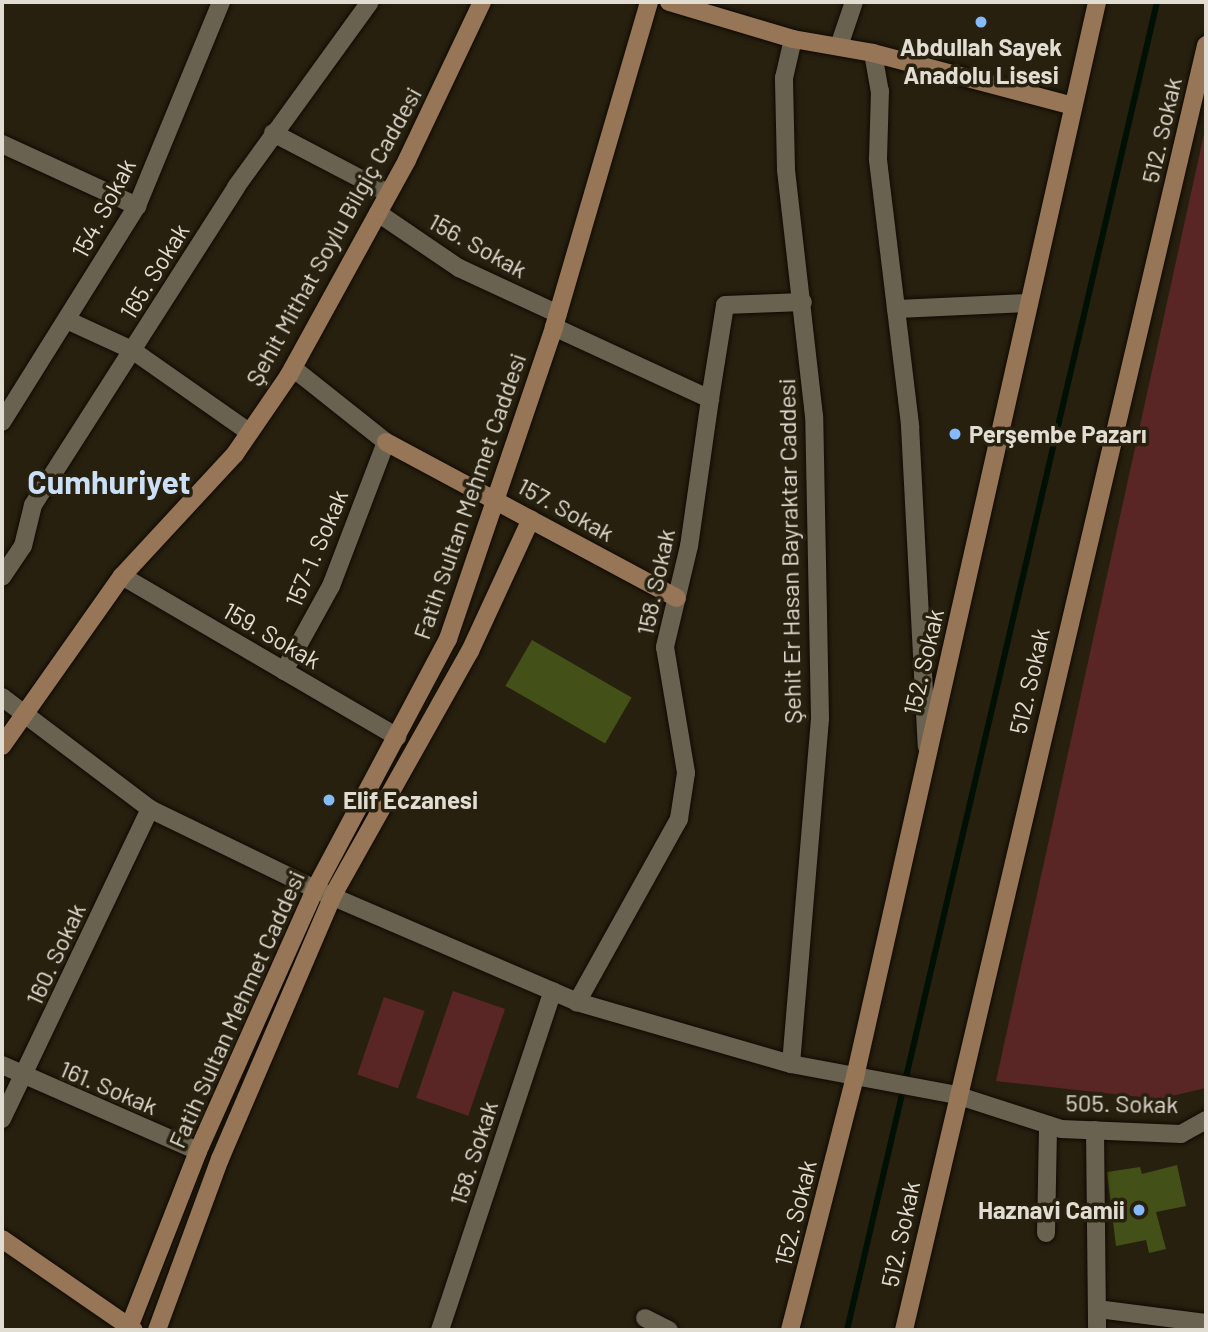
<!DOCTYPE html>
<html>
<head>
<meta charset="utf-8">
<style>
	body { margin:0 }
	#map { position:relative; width:1208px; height:1332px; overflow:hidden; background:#27200f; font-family:Barlow,sans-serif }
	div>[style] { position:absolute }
	.green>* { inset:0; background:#592625; transform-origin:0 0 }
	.stream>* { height:6px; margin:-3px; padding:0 3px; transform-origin:3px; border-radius:3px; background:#001004 }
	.building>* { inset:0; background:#435017; transform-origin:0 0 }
	.roads { filter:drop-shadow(0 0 2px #100900) drop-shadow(0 0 2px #100900) }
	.street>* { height:18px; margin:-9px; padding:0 9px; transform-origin:9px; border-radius:9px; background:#6a6250 }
	.secondary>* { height:18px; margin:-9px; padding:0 9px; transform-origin:9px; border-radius:9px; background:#967656 }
	.dots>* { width:19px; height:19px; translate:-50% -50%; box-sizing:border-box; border:4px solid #27200f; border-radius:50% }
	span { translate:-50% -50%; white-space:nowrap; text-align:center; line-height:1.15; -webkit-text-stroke:7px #27200f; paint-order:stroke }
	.poi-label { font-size:24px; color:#e1ddd2; font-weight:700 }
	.left { translate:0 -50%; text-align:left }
	.right { translate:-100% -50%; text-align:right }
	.street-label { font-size:24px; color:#e1ddd2 }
	.district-label { font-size:32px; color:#cbdff7; font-weight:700 }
	.frame { position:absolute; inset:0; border:4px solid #e1ddd2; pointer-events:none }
</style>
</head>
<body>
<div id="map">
	<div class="green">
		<div style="clip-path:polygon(1206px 125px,1206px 1088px,1159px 1099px,996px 1081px)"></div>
		<div style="left:453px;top:991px;width:55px;height:113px;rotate:19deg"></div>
		<div style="left:384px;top:997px;width:43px;height:82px;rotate:19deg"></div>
	</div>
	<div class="stream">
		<div style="left:847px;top:1330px;width:1364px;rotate:-76.86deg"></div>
	</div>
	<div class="building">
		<div style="left:532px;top:640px;width:115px;height:53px;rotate:30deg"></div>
		<div style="clip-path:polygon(1177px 1165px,1186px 1206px,1156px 1212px,1166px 1249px,1149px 1253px,1146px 1240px,1116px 1246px,1107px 1172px,1140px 1167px,1142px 1174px)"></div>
	</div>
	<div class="roads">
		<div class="street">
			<div style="left:839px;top:46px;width:46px;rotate:-71.2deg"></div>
			<div style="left:873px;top:53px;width:39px;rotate:80deg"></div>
			<div style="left:880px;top:91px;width:69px;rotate:91.7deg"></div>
			<div style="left:878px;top:160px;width:268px;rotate:83.1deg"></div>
			<div style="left:910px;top:426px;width:321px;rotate:87deg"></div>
			<div style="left:273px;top:133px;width:130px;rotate:27.6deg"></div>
			<div style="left:2px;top:144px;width:149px;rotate:24.7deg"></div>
			<div style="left:378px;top:213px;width:98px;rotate:34.2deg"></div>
			<div style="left:459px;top:268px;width:109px;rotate:24.9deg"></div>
			<div style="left:896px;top:309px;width:133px;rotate:-2.6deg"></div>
			<div style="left:69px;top:321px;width:69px;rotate:24.7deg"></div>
			<div style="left:132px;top:350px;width:143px;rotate:35deg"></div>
			<div style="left:554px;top:327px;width:172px;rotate:24.8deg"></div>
			<div style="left:710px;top:399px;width:148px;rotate:98.1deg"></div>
			<div style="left:689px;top:546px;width:104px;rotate:103.4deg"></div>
			<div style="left:665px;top:647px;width:128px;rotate:80.5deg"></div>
			<div style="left:686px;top:773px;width:47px;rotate:98.7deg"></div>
			<div style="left:679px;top:819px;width:210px;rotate:119.1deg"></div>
			<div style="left:710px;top:399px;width:95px;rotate:-80.9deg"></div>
			<div style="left:725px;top:305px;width:78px;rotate:-2.2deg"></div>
			<div style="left:2px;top:422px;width:255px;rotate:-58deg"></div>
			<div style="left:137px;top:206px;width:221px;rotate:-67.6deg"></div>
			<div style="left:122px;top:576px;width:319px;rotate:30.3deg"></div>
			<div style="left:2px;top:577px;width:37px;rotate:-56deg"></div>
			<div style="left:23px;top:546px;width:42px;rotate:-76.3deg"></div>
			<div style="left:33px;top:505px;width:377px;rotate:-57.4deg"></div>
			<div style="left:236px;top:187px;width:228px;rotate:-54.1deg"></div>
			<div style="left:284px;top:671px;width:97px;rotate:-61.1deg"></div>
			<div style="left:331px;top:586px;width:154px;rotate:-69.1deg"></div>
			<div style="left:386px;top:442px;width:119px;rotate:-141.5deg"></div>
			<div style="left:2px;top:697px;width:186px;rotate:37.1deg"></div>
			<div style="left:150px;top:809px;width:183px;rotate:25.9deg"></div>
			<div style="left:315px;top:889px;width:285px;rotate:23.3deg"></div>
			<div style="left:577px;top:1002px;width:223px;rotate:16.2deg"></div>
			<div style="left:791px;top:1064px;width:168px;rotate:10.6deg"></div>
			<div style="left:956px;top:1095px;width:110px;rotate:17.9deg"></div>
			<div style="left:1061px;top:1129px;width:120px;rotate:2.4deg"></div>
			<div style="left:1181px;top:1134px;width:29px;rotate:-29deg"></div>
			<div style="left:791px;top:1064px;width:347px;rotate:-85.2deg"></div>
			<div style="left:820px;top:718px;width:302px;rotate:-91.1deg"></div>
			<div style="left:814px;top:416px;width:249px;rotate:-96.5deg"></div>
			<div style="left:786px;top:169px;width:91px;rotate:-91.3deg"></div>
			<div style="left:784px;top:78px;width:40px;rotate:-77deg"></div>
			<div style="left:2px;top:1065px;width:214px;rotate:23.7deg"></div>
			<div style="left:2px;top:1119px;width:344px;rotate:-64.5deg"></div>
			<div style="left:1095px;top:1130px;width:200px;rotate:89.4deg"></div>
			<div style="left:1046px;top:1233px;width:108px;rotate:-88.9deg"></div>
			<div style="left:1098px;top:1309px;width:109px;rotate:7.4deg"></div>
			<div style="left:645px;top:1318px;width:27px;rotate:27deg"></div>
			<div style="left:440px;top:1330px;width:357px;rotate:-71.6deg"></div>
		</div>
		<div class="secondary">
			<div style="left:669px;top:2px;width:129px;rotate:16.6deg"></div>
			<div style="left:793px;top:39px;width:81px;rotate:9.9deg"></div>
			<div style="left:873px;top:53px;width:207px;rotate:14.8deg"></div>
			<div style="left:386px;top:442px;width:330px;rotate:28.2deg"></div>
			<div style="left:2px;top:746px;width:208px;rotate:-54.8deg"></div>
			<div style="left:122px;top:576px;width:166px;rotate:-47.2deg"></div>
			<div style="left:235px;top:454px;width:96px;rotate:-55.6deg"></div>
			<div style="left:289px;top:375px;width:245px;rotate:-61.2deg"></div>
			<div style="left:407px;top:160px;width:175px;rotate:-64.6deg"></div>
			<div style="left:2px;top:1239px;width:160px;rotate:34.6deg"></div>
			<div style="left:128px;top:1330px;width:192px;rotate:-68.6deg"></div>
			<div style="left:198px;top:1151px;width:287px;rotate:-65.9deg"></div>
			<div style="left:315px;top:889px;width:283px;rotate:-62deg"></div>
			<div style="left:448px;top:639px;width:330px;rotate:-71.2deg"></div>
			<div style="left:554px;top:327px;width:339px;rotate:-73.7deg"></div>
			<div style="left:157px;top:1330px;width:182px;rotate:-69.8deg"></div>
			<div style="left:220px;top:1159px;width:287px;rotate:-66.8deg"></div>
			<div style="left:333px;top:895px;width:280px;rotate:-60.7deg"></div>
			<div style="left:470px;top:651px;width:145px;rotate:-65.2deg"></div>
			<div style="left:790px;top:1330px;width:261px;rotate:-75.6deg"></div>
			<div style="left:855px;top:1077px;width:1102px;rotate:-77.31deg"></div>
			<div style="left:904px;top:1330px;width:1320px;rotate:-76.77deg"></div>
		</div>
	</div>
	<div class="dots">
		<div style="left:981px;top:22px;background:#85bbfb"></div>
		<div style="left:955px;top:434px;background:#85bbfb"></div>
		<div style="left:329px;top:800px;background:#85bbfb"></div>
		<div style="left:1139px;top:1210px;background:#85bbfb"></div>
	</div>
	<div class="poi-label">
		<span style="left:981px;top:61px">Abdullah Sayek<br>Anadolu Lisesi</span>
		<span class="left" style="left:969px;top:434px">Perşembe Pazarı</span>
		<span class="left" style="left:343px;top:800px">Elif Eczanesi</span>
		<span class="right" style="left:1125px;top:1210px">Haznavi Camii</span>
	</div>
	<div class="street-label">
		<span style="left:1161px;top:130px;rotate:-77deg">512. Sokak</span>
		<span style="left:103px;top:208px;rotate:-62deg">154. Sokak</span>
		<span style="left:333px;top:236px;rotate:-61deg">Şehit Mithat Soylu Bilgiç Caddesi</span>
		<span style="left:478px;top:245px;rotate:29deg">156. Sokak</span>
		<span style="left:154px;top:271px;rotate:-58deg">165. Sokak</span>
		<span style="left:469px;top:496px;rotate:-71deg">Fatih Sultan Mehmet Caddesi</span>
		<span style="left:566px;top:509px;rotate:29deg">157. Sokak</span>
		<span style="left:316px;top:548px;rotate:-67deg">157-1. Sokak</span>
		<span style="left:789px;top:551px;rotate:-91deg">Şehit Er Hasan Bayraktar Caddesi</span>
		<span style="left:655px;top:582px;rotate:-78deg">158. Sokak</span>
		<span style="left:272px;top:635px;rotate:30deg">159. Sokak</span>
		<span style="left:923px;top:662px;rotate:-77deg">152. Sokak</span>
		<span style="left:1029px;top:681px;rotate:-77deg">512. Sokak</span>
		<span style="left:55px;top:954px;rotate:-65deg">160. Sokak</span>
		<span style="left:236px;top:1009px;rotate:-66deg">Fatih Sultan Mehmet Caddesi</span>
		<span style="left:109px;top:1087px;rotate:23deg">161. Sokak</span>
		<span style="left:1122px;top:1103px;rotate:1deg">505. Sokak</span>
		<span style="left:473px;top:1153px;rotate:-72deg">158. Sokak</span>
		<span style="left:795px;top:1213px;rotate:-76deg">152. Sokak</span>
		<span style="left:900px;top:1234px;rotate:-78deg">512. Sokak</span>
	</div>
	<div class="district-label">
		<span style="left:109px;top:481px">Cumhuriyet</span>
	</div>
	<div class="frame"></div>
</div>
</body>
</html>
